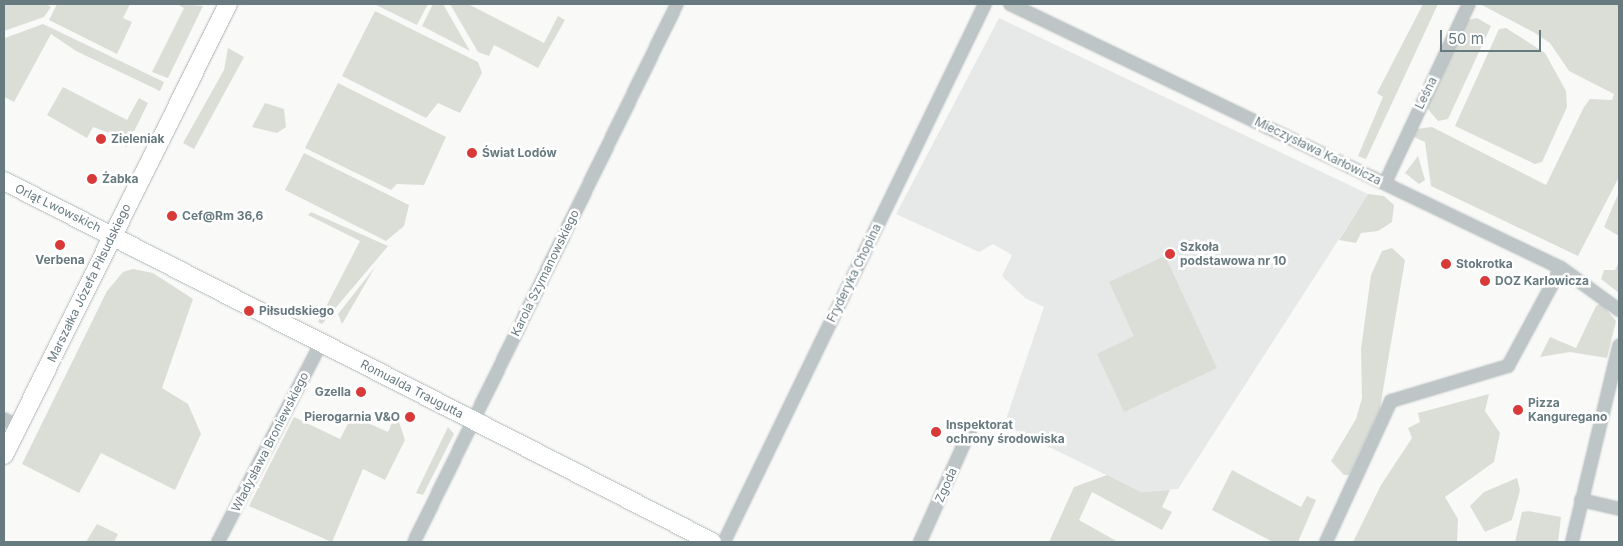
<!DOCTYPE html>
<html>
<head>
<meta charset="utf-8">
<style>
	body { margin:0 }
	#map { position:relative; width:1623px; height:546px; overflow:hidden; background:#f9f9f7; font-family:Inter,sans-serif }
	div>[style] { position:absolute }
	.built>* { inset:0; background:#e7e9e8 }
	.green>* { inset:0; background:#dbded7 }
	.roads { filter:drop-shadow(0 0 1px #b1b9bb) drop-shadow(0 0 1px #b1b9bb) }
	.street>* { height:12px; margin:-6px; padding:0 6px; transform-origin:6px; border-radius:6px; background:#bec5c6 }
	.secondary>* { height:18px; margin:-9px; padding:0 9px; transform-origin:9px; border-radius:9px; background:#fff }
	.dots>* { width:14px; height:14px; translate:-50% -50%; box-sizing:border-box; border:2px solid #fff; border-radius:50% }
	span { translate:-50% -50%; white-space:nowrap; text-align:center; line-height:1.15; -webkit-text-stroke:5px #fff; paint-order:stroke }
	.street-label { font-size:12px; color:#667a80 }
	.poi-label { font-size:12px; color:#667a80; font-weight:700 }
	.left { translate:0 -50%; text-align:left }
	.right { translate:-100% -50%; text-align:right }
	.frame { position:absolute; inset:0; border:5px solid #667a80; pointer-events:none }
	.scale { position:absolute; left:1440px; top:30px; width:101px; height:22px; box-sizing:border-box; border:2px solid #667a80; border-top:0; padding-left:6px; font-size:15px; line-height:18px; white-space:nowrap; color:#667a80; -webkit-text-stroke:4px #fff; paint-order:stroke }
</style>
</head>
<body>
<div id="map">
	<div class="built">
		<div style="clip-path:polygon(999px 18px,1368px 194px,1178px 489px,1141px 492px,1004px 425px,1044px 307px,1025px 298px,1002px 276px,1012px 255px,993px 244px,979px 252px,896px 214px)"></div>
	</div>
	<div class="green">
		<div style="clip-path:polygon(4px 4px,46px 4px,51px 7px,44px 17px,4px 31px)"></div>
		<div style="clip-path:polygon(57px 4px,130px 4px,123px 18px,132px 22px,117px 54px,49px 20px)"></div>
		<div style="clip-path:polygon(177px 4px,203px 6px,168px 78px,152px 72px,184px 8px)"></div>
		<div style="clip-path:polygon(374px 4px,428px 4px,417px 25px)"></div>
		<div style="clip-path:polygon(433px 4px,443px 4px,470px 51px,422px 26px)"></div>
		<div style="clip-path:polygon(450px 4px,468px 4px,544px 43px,558px 16px,565px 20px,538px 68px,494px 45px,489px 56px,478px 52px)"></div>
		<div style="clip-path:polygon(1423px 4px,1438px 4px,1366px 159px,1358px 156px,1383px 97px,1377px 93px)"></div>
		<div style="clip-path:polygon(1480px 4px,1619px 4px,1619px 177px,1578px 256px,1431px 186px,1425px 142px,1412px 136px,1417px 129px,1432px 127px,1546px 185px,1584px 107px,1590px 99px,1612px 100px,1614px 94px,1569px 71px,1550px 43px,1535px 33px)"></div>
		<div style="clip-path:polygon(375px 11px,478px 62px,482px 73px,460px 113px,438px 103px,426px 118px,342px 76px)"></div>
		<div style="clip-path:polygon(1477px 18px,1491px 26px,1448px 119px,1438px 121px,1426px 107px,1467px 20px)"></div>
		<div style="clip-path:polygon(43px 24px,164px 82px,160px 91px,76px 51px,51px 34px,14px 102px,4px 97px,5px 38px)"></div>
		<div style="clip-path:polygon(1506px 28px,1545px 53px,1566px 91px,1567px 107px,1542px 162px,1535px 164px,1455px 126px,1499px 29px)"></div>
		<div style="clip-path:polygon(228px 48px,244px 57px,194px 149px,183px 143px,224px 70px)"></div>
		<div style="clip-path:polygon(338px 83px,446px 137px,424px 185px,397px 184px,391px 190px,305px 148px)"></div>
		<div style="clip-path:polygon(63px 87px,127px 120px,139px 98px,148px 103px,126px 148px,125px 141px,117px 136px,93px 127px,87px 138px,47px 115px)"></div>
		<div style="clip-path:polygon(265px 103px,284px 109px,286px 127px,277px 133px,252px 127px)"></div>
		<div style="clip-path:polygon(304px 153px,409px 205px,404px 226px,386px 241px,285px 190px)"></div>
		<div style="clip-path:polygon(1418px 156px,1425px 180px,1419px 184px,1405px 173px)"></div>
		<div style="clip-path:polygon(1619px 192px,1619px 236px,1604px 227px)"></div>
		<div style="clip-path:polygon(1368px 194px,1384px 196px,1394px 205px,1392px 222px,1378px 231px,1361px 233px,1356px 243px,1339px 240px)"></div>
		<div style="clip-path:polygon(311px 212px,388px 246px,322px 324px,318px 322px,360px 241px,308px 215px)"></div>
		<div style="clip-path:polygon(1392px 248px,1405px 260px,1380px 408px,1349px 475px,1344px 475px,1331px 461px,1356px 419px,1362px 398px,1361px 349px,1371px 275px,1382px 251px)"></div>
		<div style="clip-path:polygon(1165px 256px,1217px 368px,1124px 412px,1097px 354px,1134px 336px,1109px 282px)"></div>
		<div style="clip-path:polygon(1619px 262px,1619px 293px,1601px 279px,1604px 270px,1615px 270px)"></div>
		<div style="clip-path:polygon(375px 267px,342px 324px,338px 314px)"></div>
		<div style="clip-path:polygon(133px 269px,153px 273px,193px 299px,162px 388px,188px 404px,201px 434px,175px 490px,101px 453px,79px 493px,22px 464px,107px 291px,123px 272px)"></div>
		<div style="clip-path:polygon(1601px 303px,1616px 321px,1607px 358px,1570px 352px,1540px 357px,1550px 337px,1576px 348px,1596px 306px)"></div>
		<div style="clip-path:polygon(1489px 394px,1485px 411px,1500px 433px,1494px 462px,1445px 497px,1458px 519px,1457px 542px,1353px 542px,1381px 485px,1412px 438px,1408px 428px,1420px 422px,1418px 413px)"></div>
		<div style="clip-path:polygon(396px 413px,405px 440px,385px 480px,363px 469px,332px 542px,249px 506px,294px 417px,340px 439px,352px 416px,388px 432px)"></div>
		<div style="clip-path:polygon(448px 427px,454px 434px,423px 495px,416px 493px)"></div>
		<div style="clip-path:polygon(1232px 470px,1301px 507px,1307px 496px,1316px 500px,1298px 542px,1273px 542px,1212px 510px)"></div>
		<div style="clip-path:polygon(1107px 475px,1141px 492px,1170px 490px,1162px 507px,1172px 512px,1162px 530px,1092px 492px,1079px 520px,1118px 542px,1049px 542px,1074px 487px)"></div>
		<div style="clip-path:polygon(1517px 478px,1520px 490px,1512px 520px,1485px 532px,1470px 506px,1484px 492px)"></div>
		<div style="clip-path:polygon(1528px 511px,1561px 517px,1558px 542px,1515px 542px,1522px 512px)"></div>
		<div style="clip-path:polygon(97px 524px,118px 534px,114px 542px,86px 542px)"></div>
	</div>
	<div class="roads">
		<div class="street">
			<div style="left:1010px;top:4px;width:611px;rotate:25.6deg"></div>
			<div style="left:1561px;top:268px;width:72px;rotate:35.9deg"></div>
			<div style="left:1385px;top:183px;width:198px;rotate:-64.9deg"></div>
			<div style="left:4px;top:419px;width:16px;rotate:27deg"></div>
			<div style="left:1581px;top:500px;width:39px;rotate:13deg"></div>
			<div style="left:218px;top:542px;width:226px;rotate:-62.6deg"></div>
			<div style="left:414px;top:542px;width:599px;rotate:-63.95deg"></div>
			<div style="left:724px;top:542px;width:598px;rotate:-64.12deg"></div>
			<div style="left:920px;top:542px;width:125px;rotate:-65.9deg"></div>
			<div style="left:1326px;top:542px;width:155px;rotate:-65.3deg"></div>
			<div style="left:1391px;top:401px;width:122px;rotate:-16.7deg"></div>
			<div style="left:1508px;top:366px;width:111px;rotate:-61.6deg"></div>
			<div style="left:1572px;top:542px;width:202px;rotate:-76.5deg"></div>
		</div>
		<div class="secondary">
			<div style="left:4px;top:181px;width:795px;rotate:27.02deg"></div>
			<div style="left:4px;top:455px;width:504px;rotate:-63.59deg"></div>
		</div>
	</div>
	<div class="dots">
		<div style="left:101px;top:139px;background:#d83a39"></div>
		<div style="left:472px;top:153px;background:#d83a39"></div>
		<div style="left:92px;top:179px;background:#d83a39"></div>
		<div style="left:172px;top:216px;background:#d83a39"></div>
		<div style="left:60px;top:245px;background:#d83a39"></div>
		<div style="left:1170px;top:254px;background:#d83a39"></div>
		<div style="left:1446px;top:264px;background:#d83a39"></div>
		<div style="left:1485px;top:281px;background:#d83a39"></div>
		<div style="left:249px;top:311px;background:#d83a39"></div>
		<div style="left:361px;top:392px;background:#d83a39"></div>
		<div style="left:1518px;top:410px;background:#d83a39"></div>
		<div style="left:410px;top:417px;background:#d83a39"></div>
		<div style="left:936px;top:432px;background:#d83a39"></div>
	</div>
	<div class="street-label">
		<span style="left:1426px;top:93px;rotate:-64deg">Leśna</span>
		<span style="left:1318px;top:151px;rotate:26deg">Mieczysława Karłowicza</span>
		<span style="left:58px;top:208px;rotate:26deg">Orląt Lwowskich</span>
		<span style="left:545px;top:273px;rotate:-64deg">Karola Szymanowskiego</span>
		<span style="left:854px;top:273px;rotate:-64deg">Fryderyka Chopina</span>
		<span style="left:89px;top:283px;rotate:-64deg">Marszałka Józefa Piłsudskiego</span>
		<span style="left:412px;top:389px;rotate:27deg">Romualda Traugutta</span>
		<span style="left:270px;top:442px;rotate:-63deg">Władysława Broniewskiego</span>
		<span style="left:946px;top:485px;rotate:-66deg">Zgoda</span>
	</div>
	<div class="poi-label">
		<span class="left" style="left:111px;top:139px">Zieleniak</span>
		<span class="left" style="left:482px;top:153px">Świat Lodów</span>
		<span class="left" style="left:102px;top:179px">Żabka</span>
		<span class="left" style="left:182px;top:216px">Cef@Rm 36,6</span>
		<span class="left" style="left:1180px;top:254px">Szkoła<br>podstawowa nr 10</span>
		<span style="left:60px;top:260px">Verbena</span>
		<span class="left" style="left:1456px;top:264px">Stokrotka</span>
		<span class="left" style="left:1495px;top:281px">DOZ Karlowicza</span>
		<span class="left" style="left:259px;top:311px">Piłsudskiego</span>
		<span class="right" style="left:351px;top:392px">Gzella</span>
		<span class="left" style="left:1528px;top:410px">Pizza<br>Kanguregano</span>
		<span class="right" style="left:400px;top:417px">Pierogarnia V&amp;O</span>
		<span class="left" style="left:946px;top:432px">Inspektorat<br>ochrony środowiska</span>
	</div>
	<div class="frame"></div>
	<div class="scale">50 m</div>
</div>
</body>
</html>
